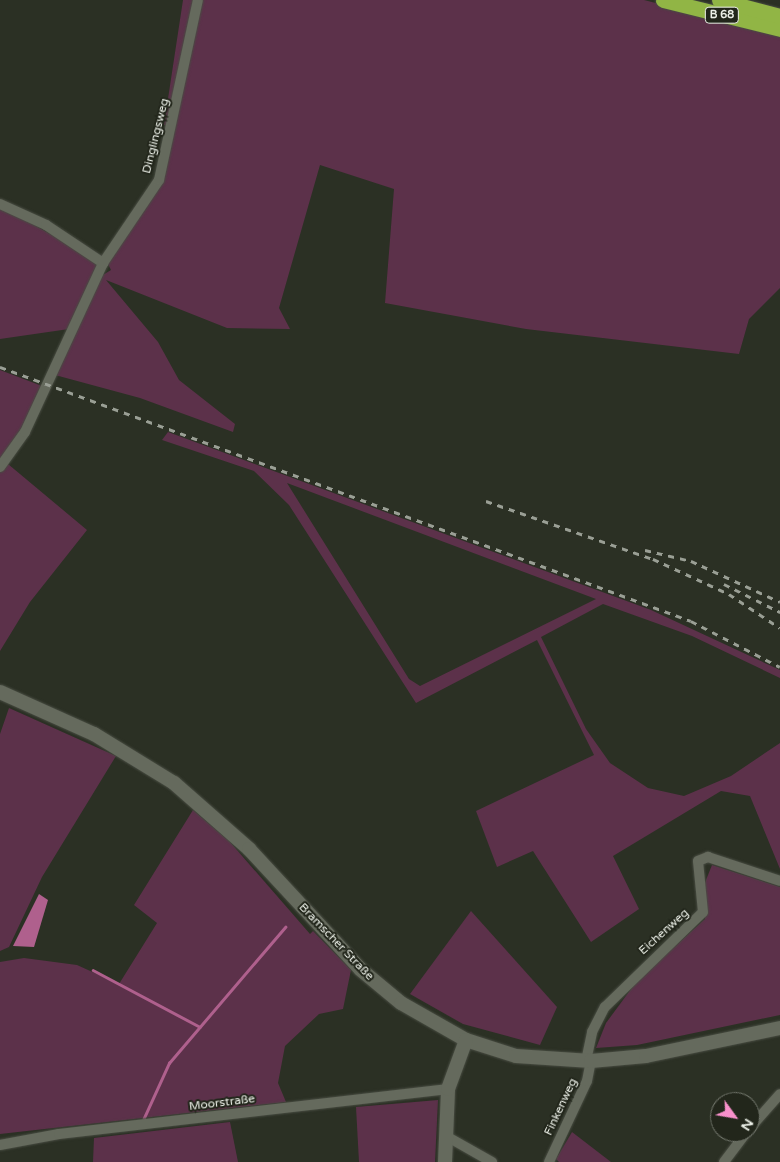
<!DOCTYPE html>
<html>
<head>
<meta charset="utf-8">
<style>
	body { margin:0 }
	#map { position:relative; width:780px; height:1162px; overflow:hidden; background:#2b3024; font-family:"Varela Round",sans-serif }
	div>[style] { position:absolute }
	.green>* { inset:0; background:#5c314a }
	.water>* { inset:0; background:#af608d }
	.stream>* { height:2.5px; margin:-1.25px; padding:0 1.25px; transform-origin:1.25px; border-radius:1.25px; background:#af608d }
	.roads { filter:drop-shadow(0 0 1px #484c42) drop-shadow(0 0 1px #484c42) }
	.street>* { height:10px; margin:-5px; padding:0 5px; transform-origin:5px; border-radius:5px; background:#656a5d }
	.secondary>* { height:14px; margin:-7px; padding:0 7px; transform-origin:7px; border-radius:7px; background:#656a5d }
	.highway>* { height:15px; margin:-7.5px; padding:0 7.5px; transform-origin:7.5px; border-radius:7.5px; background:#91b545 }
	.rail>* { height:2.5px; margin-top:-1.25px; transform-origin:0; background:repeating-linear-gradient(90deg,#9a9f95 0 6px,transparent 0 12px) }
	span { translate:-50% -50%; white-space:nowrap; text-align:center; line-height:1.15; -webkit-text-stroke:4px #22261b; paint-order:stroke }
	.shield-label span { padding:1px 4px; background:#22261b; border:1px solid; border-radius:4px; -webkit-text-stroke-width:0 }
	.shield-label { font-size:11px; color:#edf1e9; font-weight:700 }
	.street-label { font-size:12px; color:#edf1e9 }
	.north { position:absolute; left:710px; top:1092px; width:50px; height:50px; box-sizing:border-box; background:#22261b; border:1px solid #73776d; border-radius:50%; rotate:122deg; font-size:14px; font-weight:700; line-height:20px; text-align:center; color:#edf1e9 }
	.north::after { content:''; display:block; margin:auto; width:18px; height:22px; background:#f890cb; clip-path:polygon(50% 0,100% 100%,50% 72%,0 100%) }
</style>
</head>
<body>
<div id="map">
	<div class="green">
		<div style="clip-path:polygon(183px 0,644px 0,780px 35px,780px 288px,749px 319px,739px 354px,526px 329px,385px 303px,394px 189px,320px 165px,279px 308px,290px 329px,227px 328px,106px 280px,158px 342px,179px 380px,235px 424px,233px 432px,140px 398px,55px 375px,98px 278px,111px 270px,107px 262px,157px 190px,175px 126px,164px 125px)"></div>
		<div style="clip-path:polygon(0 206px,95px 259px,97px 271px,69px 329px,0 339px)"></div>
		<div style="clip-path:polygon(0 370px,42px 386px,23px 431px,0 463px)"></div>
		<div style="clip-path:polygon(evenodd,168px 432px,651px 610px,780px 670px,780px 678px,692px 636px,603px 604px,541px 637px,586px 729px,610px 763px,648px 788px,684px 796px,731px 776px,780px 743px,780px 869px,750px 796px,721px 791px,613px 856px,639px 909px,591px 942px,533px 851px,497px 867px,476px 811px,594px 755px,537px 640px,416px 703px,289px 505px,254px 471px,162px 440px,168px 432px,287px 483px,596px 599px,420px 686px,409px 679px,287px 483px)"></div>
		<div style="clip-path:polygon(8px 464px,87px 530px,30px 602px,0 651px,0 472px)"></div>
		<div style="clip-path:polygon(9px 708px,116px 756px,42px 877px,9px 947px,0 951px,0 734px)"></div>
		<div style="clip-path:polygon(193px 810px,230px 842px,310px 934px,313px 931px,351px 970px,343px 1009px,319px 1014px,285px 1046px,278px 1083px,286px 1102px,0 1134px,0 962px,24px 958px,77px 965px,119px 984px,157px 923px,134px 905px)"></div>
		<div style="clip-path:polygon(712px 865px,780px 887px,780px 1015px,637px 1045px,596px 1048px,606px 1023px,637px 981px,705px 919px,704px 885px)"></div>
		<div style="clip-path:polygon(471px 911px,557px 1007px,540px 1045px,463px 1024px,410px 994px)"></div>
		<div style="clip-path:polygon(438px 1100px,435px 1162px,359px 1162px,356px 1107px)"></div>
		<div style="clip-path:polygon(230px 1122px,238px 1162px,93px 1162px,94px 1138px)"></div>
		<div style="clip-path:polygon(572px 1132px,611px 1162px,559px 1162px,556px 1159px)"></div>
	</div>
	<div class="water">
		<div style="clip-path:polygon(39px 894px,48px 900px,34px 947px,13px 946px)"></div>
	</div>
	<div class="stream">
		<div style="left:93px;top:970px;width:121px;rotate:28deg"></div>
		<div style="left:143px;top:1120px;width:63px;rotate:-65.5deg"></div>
		<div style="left:169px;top:1063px;width:179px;rotate:-49.5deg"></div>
	</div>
	<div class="roads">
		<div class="street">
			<div style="left:0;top:204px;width:51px;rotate:24.5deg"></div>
			<div style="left:46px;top:225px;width:69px;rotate:33.7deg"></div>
			<div style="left:0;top:467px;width:43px;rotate:-54.5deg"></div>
			<div style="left:25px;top:432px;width:186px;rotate:-65.2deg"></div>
			<div style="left:103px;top:263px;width:100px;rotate:-56deg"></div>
			<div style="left:159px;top:180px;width:184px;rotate:-77.8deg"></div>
			<div style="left:586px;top:1061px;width:30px;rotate:-78deg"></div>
			<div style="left:592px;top:1032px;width:28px;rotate:-63deg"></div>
			<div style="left:605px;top:1007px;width:136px;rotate:-44.1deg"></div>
			<div style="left:703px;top:912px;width:51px;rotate:-95.6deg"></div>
			<div style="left:698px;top:861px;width:11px;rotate:-22deg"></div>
			<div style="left:708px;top:857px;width:76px;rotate:18.4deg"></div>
			<div style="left:750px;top:1128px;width:45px;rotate:-48.6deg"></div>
			<div style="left:446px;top:1136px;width:53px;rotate:29.5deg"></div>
			<div style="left:0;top:1145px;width:60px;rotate:-10.6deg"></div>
			<div style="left:59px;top:1134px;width:392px;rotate:-6.6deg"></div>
			<div style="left:549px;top:1162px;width:89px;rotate:-64.9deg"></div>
			<div style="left:587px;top:1081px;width:20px;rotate:-79deg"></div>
			<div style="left:724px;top:1162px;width:38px;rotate:-53deg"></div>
		</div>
		<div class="secondary">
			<div style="left:0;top:692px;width:103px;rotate:24.1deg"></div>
			<div style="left:94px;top:734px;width:94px;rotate:31.5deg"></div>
			<div style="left:174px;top:783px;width:100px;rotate:41.3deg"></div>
			<div style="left:249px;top:849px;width:163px;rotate:47.2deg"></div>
			<div style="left:360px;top:969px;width:53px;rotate:39.7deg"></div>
			<div style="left:401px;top:1003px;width:75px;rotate:29.6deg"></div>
			<div style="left:466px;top:1040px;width:52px;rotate:17.7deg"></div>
			<div style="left:516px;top:1056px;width:75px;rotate:3.8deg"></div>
			<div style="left:591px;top:1061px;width:55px;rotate:-5.2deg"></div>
			<div style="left:646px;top:1056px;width:137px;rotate:-11.8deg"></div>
			<div style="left:445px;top:1162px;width:73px;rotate:-87.6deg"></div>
			<div style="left:448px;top:1089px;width:52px;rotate:-69.8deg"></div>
		</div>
		<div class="highway">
			<div style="left:663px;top:0;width:121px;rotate:13.9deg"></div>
			<div style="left:719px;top:0;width:63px;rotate:14.7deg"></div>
		</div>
	</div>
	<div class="rail">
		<div style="left:0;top:367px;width:736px;rotate:20.18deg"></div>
		<div style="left:691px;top:621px;width:100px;rotate:27.3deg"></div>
		<div style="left:486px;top:501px;width:177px;rotate:19.2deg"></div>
		<div style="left:653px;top:559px;width:84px;rotate:24.7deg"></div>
		<div style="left:729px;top:594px;width:61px;rotate:33.7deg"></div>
		<div style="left:645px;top:550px;width:47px;rotate:13.4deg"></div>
		<div style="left:691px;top:561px;width:98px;rotate:24.7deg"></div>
		<div style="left:724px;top:584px;width:63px;rotate:26.6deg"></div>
	</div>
	<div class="shield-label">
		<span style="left:722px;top:15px">B 68</span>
	</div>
	<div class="street-label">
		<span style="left:156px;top:136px;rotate:-76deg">Dinglingsweg</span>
		<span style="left:664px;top:932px;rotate:-42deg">Eichenweg</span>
		<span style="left:336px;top:942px;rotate:46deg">Bramscher Straße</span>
		<span style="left:222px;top:1103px;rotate:-7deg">Moorstraße</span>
		<span style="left:561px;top:1107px;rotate:-65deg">Finkenweg</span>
	</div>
	<div class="north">N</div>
</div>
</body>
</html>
